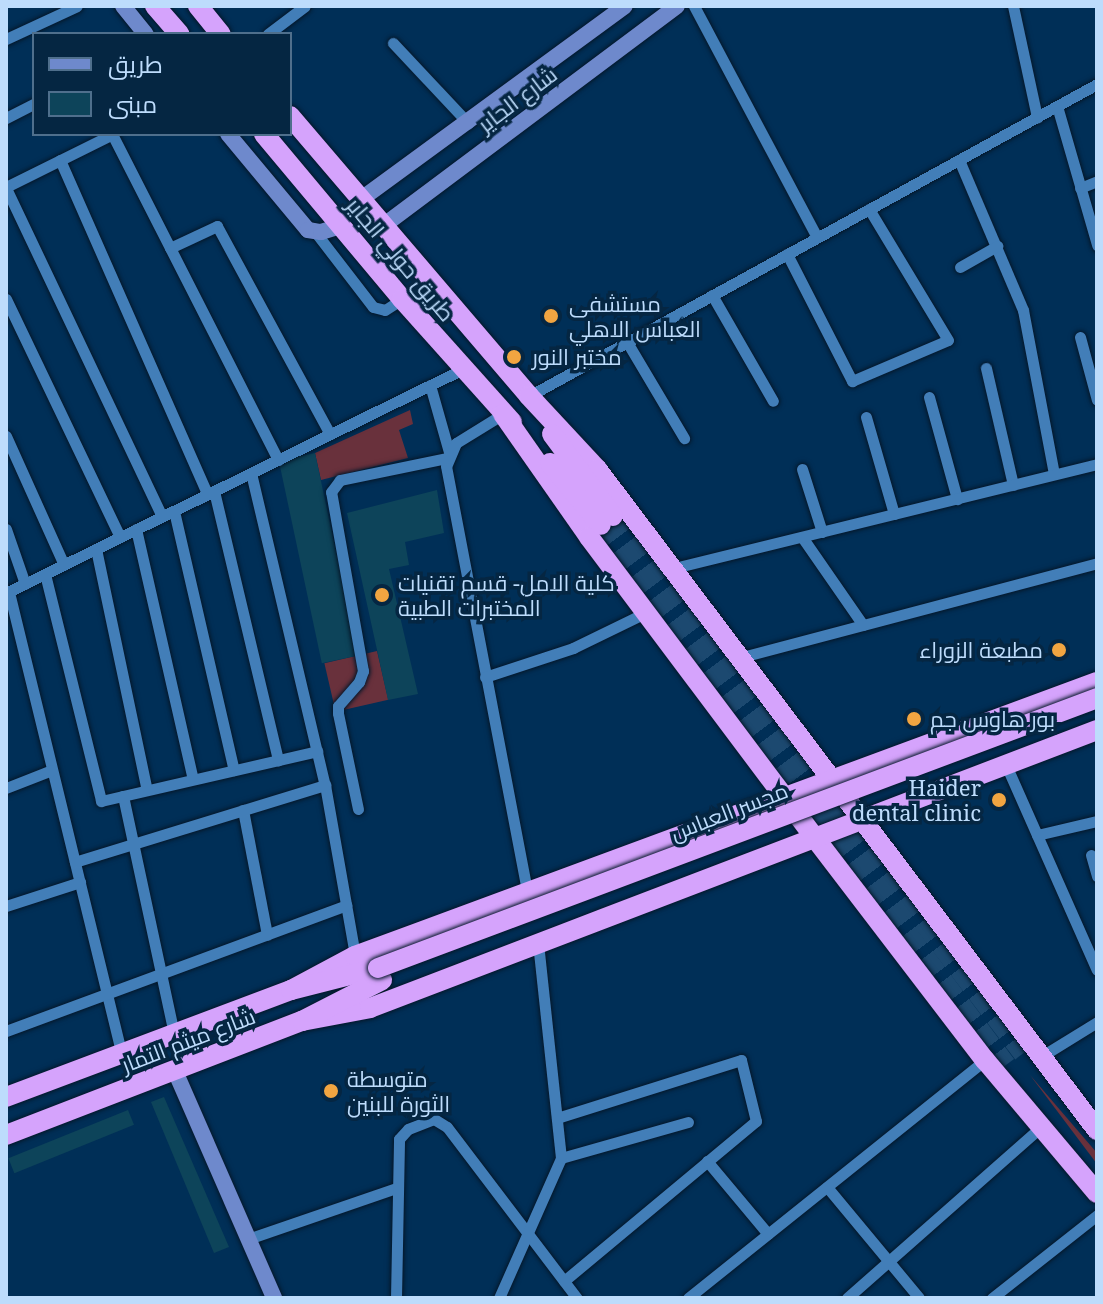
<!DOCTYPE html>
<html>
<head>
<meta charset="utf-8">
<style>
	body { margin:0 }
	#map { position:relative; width:1103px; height:1304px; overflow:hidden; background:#002f57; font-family:"Noto Serif",Cairo,serif }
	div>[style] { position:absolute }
	.green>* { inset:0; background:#69313c; transform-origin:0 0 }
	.building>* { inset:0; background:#0d445a; transform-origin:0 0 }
	.highway-tunnel>* { height:20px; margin-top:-10px; transform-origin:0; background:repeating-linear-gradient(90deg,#1c4970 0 20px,transparent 0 30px) }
	.roads { filter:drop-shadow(0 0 2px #051729) drop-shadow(0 0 2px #051729) }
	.street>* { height:11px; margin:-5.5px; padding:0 5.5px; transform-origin:5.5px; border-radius:5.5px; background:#427eb8 }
	.secondary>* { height:16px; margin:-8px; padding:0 8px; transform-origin:8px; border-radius:8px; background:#6e89cc }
	.highway>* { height:20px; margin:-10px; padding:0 10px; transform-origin:10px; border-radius:10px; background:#d5a3fc }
	.bridges { filter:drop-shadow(0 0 2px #051729) drop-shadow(0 0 2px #051729) }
	.highway-bridge>* { height:20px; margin:-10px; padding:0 10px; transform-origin:10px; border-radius:10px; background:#d5a3fc }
	.dots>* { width:22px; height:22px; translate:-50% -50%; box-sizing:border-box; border:4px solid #052642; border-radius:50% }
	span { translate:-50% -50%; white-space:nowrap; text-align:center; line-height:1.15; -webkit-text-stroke:7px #052642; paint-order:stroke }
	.street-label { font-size:22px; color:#bddcfc }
	.poi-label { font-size:22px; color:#bddcfc }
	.left { translate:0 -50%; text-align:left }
	.right { translate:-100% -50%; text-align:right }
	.frame { position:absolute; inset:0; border:8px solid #bddcfc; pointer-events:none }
	.legend { position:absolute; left:32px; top:32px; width:260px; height:104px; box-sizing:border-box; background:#052642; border:2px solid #4f6f8c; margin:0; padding:10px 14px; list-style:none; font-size:24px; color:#bddcfc }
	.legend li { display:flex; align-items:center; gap:16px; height:40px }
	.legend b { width:40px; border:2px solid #4f6f8c }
</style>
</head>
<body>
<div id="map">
	<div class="green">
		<div style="clip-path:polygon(410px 410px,413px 424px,399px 430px,408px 458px,321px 480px,315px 453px)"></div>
		<div style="left:377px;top:651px;width:50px;height:54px;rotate:77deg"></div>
		<div style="clip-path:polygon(1030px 1075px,1097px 1153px,1097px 1164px)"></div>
	</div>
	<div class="building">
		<div style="left:315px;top:453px;width:207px;height:37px;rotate:78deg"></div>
		<div style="clip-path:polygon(437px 490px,444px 533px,405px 542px,409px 565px,389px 569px,418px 694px,388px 700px,347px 513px)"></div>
		<div style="clip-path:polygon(164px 1097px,229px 1247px,214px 1253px,151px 1102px)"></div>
		<div style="left:128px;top:1110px;width:16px;height:129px;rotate:68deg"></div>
	</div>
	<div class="highway-tunnel">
		<div style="left:613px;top:516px;width:676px;rotate:52.64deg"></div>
		<div style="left:601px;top:525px;width:675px;rotate:53.13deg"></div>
	</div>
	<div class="roads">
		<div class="street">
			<div style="left:694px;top:6px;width:262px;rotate:62deg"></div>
			<div style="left:1013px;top:6px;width:114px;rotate:77.8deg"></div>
			<div style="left:268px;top:34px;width:46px;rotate:-37.1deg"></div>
			<div style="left:6px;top:39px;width:78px;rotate:-24.9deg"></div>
			<div style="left:393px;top:43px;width:110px;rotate:46.8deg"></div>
			<div style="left:1057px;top:106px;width:145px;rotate:73.9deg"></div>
			<div style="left:6px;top:118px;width:31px;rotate:-27deg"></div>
			<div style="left:112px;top:134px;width:366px;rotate:63deg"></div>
			<div style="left:60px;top:160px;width:365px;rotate:66.2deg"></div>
			<div style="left:959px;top:160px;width:163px;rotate:66.9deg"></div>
			<div style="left:1023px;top:310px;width:167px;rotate:79.3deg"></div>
			<div style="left:6px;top:187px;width:119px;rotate:-26.4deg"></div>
			<div style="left:6px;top:188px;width:363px;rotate:64.6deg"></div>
			<div style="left:1080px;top:188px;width:18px;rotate:-22deg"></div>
			<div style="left:316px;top:233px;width:93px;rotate:52.4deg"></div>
			<div style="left:373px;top:307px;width:12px;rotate:14deg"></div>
			<div style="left:385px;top:310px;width:20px;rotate:-33deg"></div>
			<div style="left:170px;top:248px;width:52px;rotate:-25.1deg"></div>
			<div style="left:217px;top:226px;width:237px;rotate:61.5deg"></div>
			<div style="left:787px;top:254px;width:143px;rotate:62.9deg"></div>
			<div style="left:852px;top:381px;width:104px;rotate:-23.1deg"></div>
			<div style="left:948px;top:340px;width:153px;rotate:-121.1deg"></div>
			<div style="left:960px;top:267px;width:43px;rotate:-29.6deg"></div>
			<div style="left:712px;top:295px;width:122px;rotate:60.1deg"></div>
			<div style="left:6px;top:299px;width:264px;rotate:64.4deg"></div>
			<div style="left:1080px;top:337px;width:65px;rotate:74.9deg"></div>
			<div style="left:627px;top:342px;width:112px;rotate:59.3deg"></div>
			<div style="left:986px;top:368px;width:120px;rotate:77deg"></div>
			<div style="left:430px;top:385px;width:70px;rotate:74.2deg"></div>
			<div style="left:529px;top:396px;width:648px;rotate:-28.78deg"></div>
			<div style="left:929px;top:397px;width:106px;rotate:74.6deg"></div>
			<div style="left:503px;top:414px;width:55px;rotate:148.3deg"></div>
			<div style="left:456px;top:443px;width:25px;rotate:113deg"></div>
			<div style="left:446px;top:466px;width:434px;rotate:79.2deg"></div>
			<div style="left:866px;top:417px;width:101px;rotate:73.9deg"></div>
			<div style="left:6px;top:436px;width:141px;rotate:65.8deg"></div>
			<div style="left:802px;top:469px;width:66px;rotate:72.4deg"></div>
			<div style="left:251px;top:473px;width:321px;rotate:76.7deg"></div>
			<div style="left:325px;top:785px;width:174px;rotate:80deg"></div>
			<div style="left:214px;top:491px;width:277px;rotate:76.6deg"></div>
			<div style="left:174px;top:511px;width:266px;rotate:77deg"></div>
			<div style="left:6px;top:529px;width:58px;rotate:70.9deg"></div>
			<div style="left:136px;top:529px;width:256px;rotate:77.2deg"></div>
			<div style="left:802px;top:537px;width:107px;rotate:55.3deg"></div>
			<div style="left:96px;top:549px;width:246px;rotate:78.1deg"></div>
			<div style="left:674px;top:568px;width:436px;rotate:-13.8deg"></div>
			<div style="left:45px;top:574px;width:234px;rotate:76.1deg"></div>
			<div style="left:101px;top:801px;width:222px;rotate:-13deg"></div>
			<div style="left:9px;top:592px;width:474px;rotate:76.3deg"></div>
			<div style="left:6px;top:593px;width:509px;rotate:-26.11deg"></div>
			<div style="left:742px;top:657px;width:367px;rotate:-14.8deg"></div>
			<div style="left:485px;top:677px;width:93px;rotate:-18.2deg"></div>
			<div style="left:573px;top:648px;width:80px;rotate:-25.9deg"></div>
			<div style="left:1006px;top:765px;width:224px;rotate:66.1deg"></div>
			<div style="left:6px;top:788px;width:49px;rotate:-21.4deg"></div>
			<div style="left:123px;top:796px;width:243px;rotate:77.9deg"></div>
			<div style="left:358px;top:809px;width:98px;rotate:-101.8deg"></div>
			<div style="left:338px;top:713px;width:7px;rotate:-90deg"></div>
			<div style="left:338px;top:706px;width:32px;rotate:-49deg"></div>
			<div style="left:359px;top:682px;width:12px;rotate:-70deg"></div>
			<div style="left:363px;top:671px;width:182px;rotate:-100.1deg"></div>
			<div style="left:331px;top:492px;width:15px;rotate:-53deg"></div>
			<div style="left:340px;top:480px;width:109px;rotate:-11.6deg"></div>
			<div style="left:243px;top:810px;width:127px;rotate:79.1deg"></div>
			<div style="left:1037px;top:835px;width:62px;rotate:-13.1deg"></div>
			<div style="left:1091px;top:855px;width:22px;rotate:74deg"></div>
			<div style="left:75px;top:862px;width:262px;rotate:-17.1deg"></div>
			<div style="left:6px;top:906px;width:78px;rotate:-18deg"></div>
			<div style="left:6px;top:1031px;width:363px;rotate:-20.3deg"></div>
			<div style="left:1042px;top:1056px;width:65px;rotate:-31.7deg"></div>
			<div style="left:557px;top:1118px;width:193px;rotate:-17.5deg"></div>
			<div style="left:741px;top:1060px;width:63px;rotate:76.2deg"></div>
			<div style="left:756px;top:1121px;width:250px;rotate:140.2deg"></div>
			<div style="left:561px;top:1158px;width:132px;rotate:-15.8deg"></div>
			<div style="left:707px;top:1161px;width:95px;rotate:50.1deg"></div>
			<div style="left:827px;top:1187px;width:144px;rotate:50.3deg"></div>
			<div style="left:248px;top:1239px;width:157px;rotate:-19deg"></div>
			<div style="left:396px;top:1298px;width:159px;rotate:-88.9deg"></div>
			<div style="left:399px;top:1139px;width:13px;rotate:-48deg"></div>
			<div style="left:408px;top:1129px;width:28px;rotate:-21deg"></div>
			<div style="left:434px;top:1119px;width:15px;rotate:32deg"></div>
			<div style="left:447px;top:1127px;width:215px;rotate:52.8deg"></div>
			<div style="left:499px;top:1298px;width:153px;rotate:-66.1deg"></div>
			<div style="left:561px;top:1158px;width:215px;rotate:-96.1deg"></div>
			<div style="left:688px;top:1298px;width:381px;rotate:-38.7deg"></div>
			<div style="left:847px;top:1298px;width:259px;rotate:-41.4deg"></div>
			<div style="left:992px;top:1298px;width:134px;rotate:-38.3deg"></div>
		</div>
		<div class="secondary">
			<div style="left:123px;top:6px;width:36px;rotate:51deg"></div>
			<div style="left:228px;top:134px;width:125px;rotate:50.2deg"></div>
			<div style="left:308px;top:230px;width:13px;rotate:9deg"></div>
			<div style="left:321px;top:232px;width:21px;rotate:-17deg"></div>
			<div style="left:360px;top:200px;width:328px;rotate:-36.2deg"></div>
			<div style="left:383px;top:226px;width:367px;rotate:-36.8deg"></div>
			<div style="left:175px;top:1071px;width:248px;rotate:66.4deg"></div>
		</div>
		<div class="highway">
			<div style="left:155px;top:6px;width:37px;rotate:49deg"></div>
			<div style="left:198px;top:6px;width:36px;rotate:51deg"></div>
			<div style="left:290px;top:116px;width:368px;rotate:49.5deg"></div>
			<div style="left:529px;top:396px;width:100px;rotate:47deg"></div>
			<div style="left:597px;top:469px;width:829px;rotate:52.9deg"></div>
			<div style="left:264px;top:134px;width:215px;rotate:50.1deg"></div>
			<div style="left:402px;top:299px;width:165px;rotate:48.2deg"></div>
			<div style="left:503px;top:414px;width:150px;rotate:55deg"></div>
			<div style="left:589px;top:537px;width:376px;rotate:53.1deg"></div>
			<div style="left:815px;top:838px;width:280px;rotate:52.6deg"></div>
			<div style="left:985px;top:1060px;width:174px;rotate:49.9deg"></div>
			<div style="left:552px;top:434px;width:102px;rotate:53.4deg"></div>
			<div style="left:550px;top:463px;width:80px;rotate:50.6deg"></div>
			<div style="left:291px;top:990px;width:72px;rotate:-28deg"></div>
			<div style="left:355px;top:956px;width:791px;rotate:-20.27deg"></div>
			<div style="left:302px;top:1021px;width:69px;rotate:-10.8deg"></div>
			<div style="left:370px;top:1008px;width:778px;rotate:-20.93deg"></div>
			<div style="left:6px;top:1097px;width:304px;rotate:-20.6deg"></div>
			<div style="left:291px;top:990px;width:90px;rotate:-14.2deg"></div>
			<div style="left:6px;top:1135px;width:317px;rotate:-21.1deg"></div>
			<div style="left:302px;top:1021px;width:90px;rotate:-27.1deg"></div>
		</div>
	</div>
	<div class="bridges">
		<div class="highway-bridge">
			<div style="left:378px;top:968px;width:768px;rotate:-20.58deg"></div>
		</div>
	</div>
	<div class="dots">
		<div style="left:551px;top:316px;background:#f2a541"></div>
		<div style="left:514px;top:357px;background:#f2a541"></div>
		<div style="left:382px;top:595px;background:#f2a541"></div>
		<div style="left:1059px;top:650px;background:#f2a541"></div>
		<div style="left:914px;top:719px;background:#f2a541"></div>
		<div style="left:999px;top:800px;background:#f2a541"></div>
		<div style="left:331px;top:1091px;background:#f2a541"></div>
	</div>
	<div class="street-label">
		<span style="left:517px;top:99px;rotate:-37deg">شارع الجاير</span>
		<span style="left:401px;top:259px;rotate:50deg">طريق حولي الجاير</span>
		<span style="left:729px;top:811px;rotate:-21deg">مجسر العباس</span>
		<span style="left:188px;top:1040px;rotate:-21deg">شارع ميثم التمار</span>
	</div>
	<div class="poi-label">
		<span class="left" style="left:569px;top:316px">مستشفى<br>العباس الاهلي</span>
		<span class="left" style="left:532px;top:357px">مختبر النور</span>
		<span class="left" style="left:398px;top:595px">كلية الامل- قسم تقنيات<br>المختبرات الطبية</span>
		<span class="right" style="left:1043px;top:650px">مطبعة الزوراء</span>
		<span class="left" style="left:930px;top:719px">بور هاوس جم</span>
		<span class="right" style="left:981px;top:800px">Haider<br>dental clinic</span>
		<span class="left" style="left:347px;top:1091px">متوسطة<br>الثورة للبنين</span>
	</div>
	<div class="frame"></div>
	<ul class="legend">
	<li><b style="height:10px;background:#6e89cc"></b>طريق</li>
	<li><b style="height:22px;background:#0d445a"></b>مبنى</li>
	</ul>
</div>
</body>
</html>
